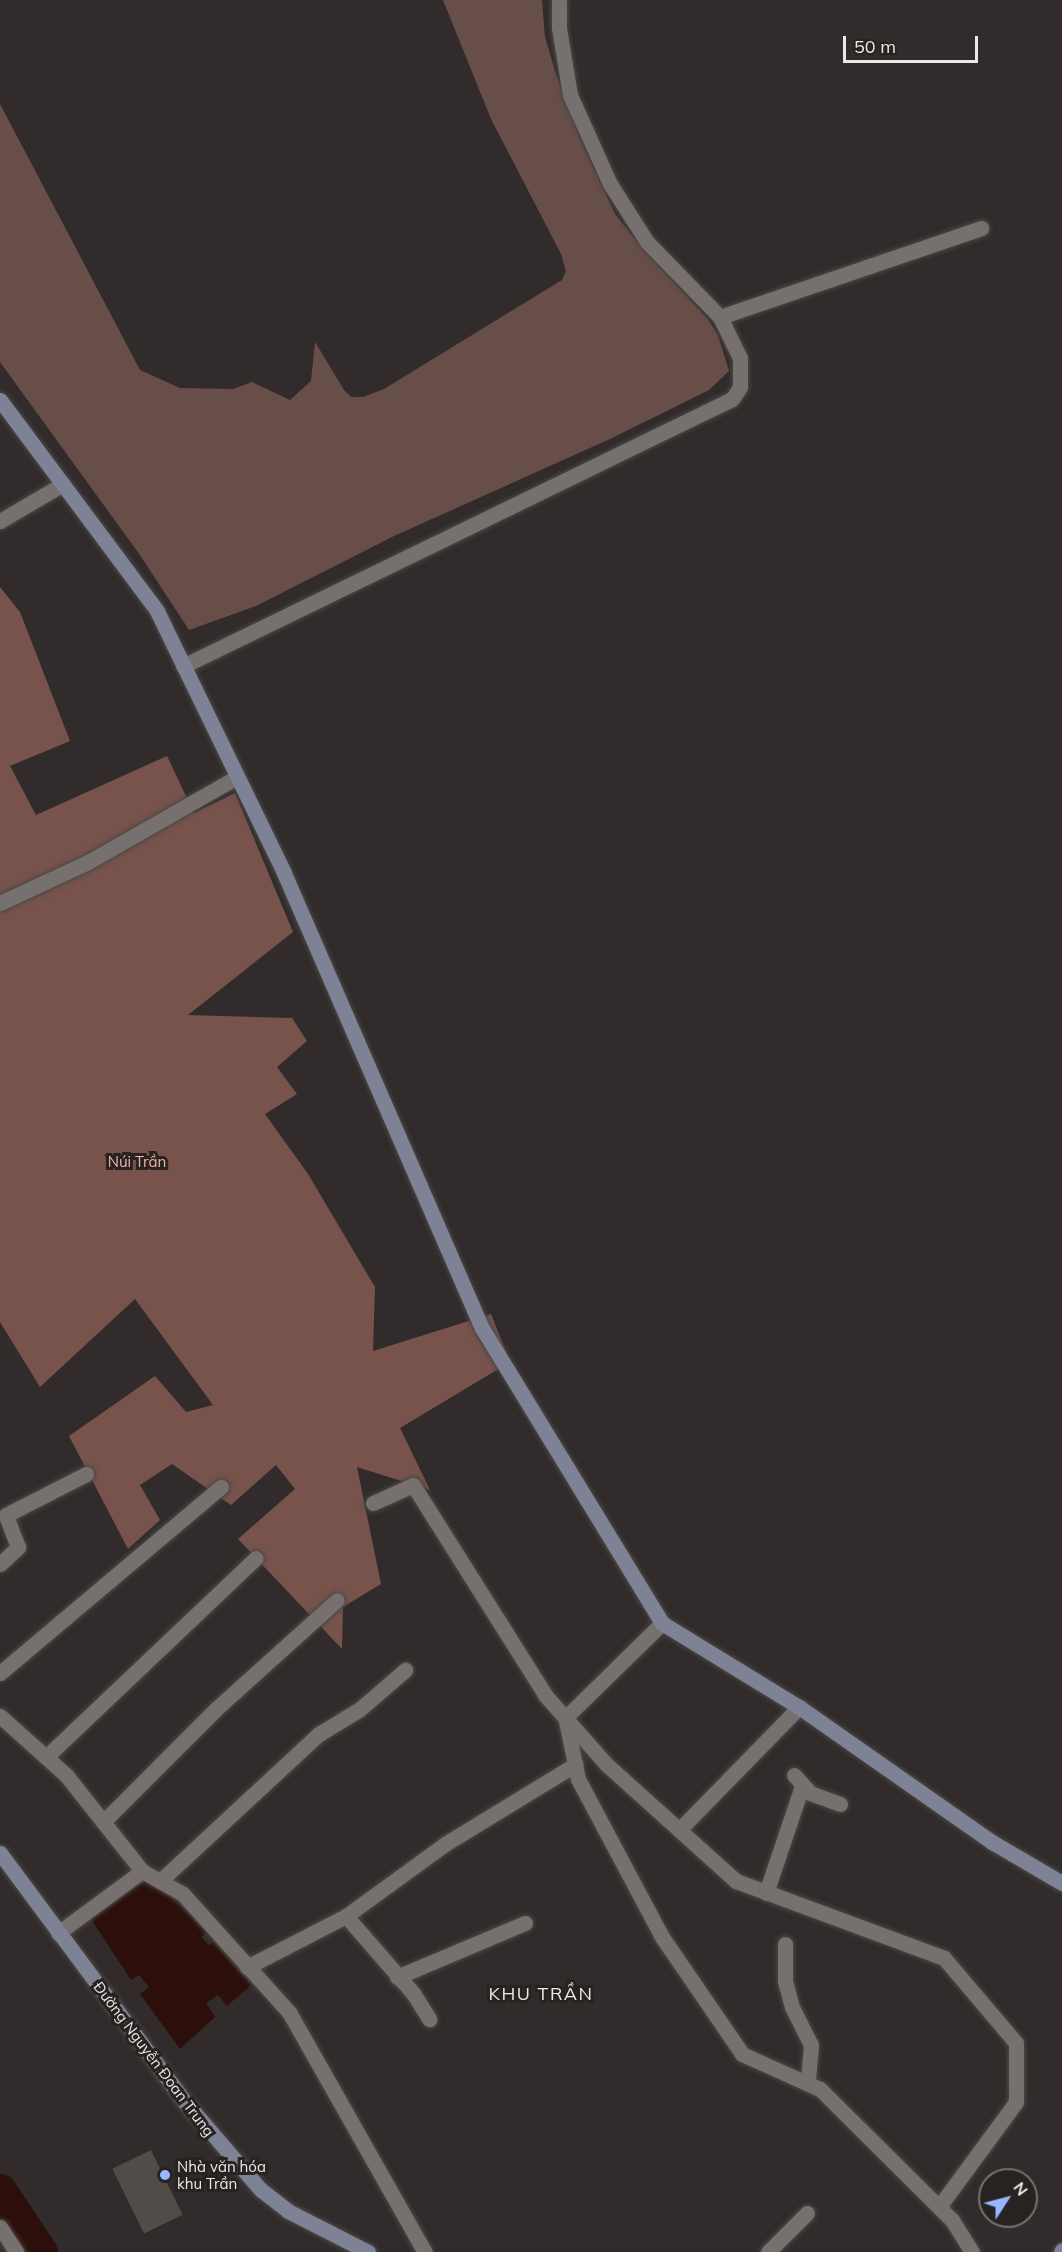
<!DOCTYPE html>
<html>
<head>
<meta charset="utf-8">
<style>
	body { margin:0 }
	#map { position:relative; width:1062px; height:2252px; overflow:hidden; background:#312c2b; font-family:Mulish,sans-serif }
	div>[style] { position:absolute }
	.green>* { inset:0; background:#684e49 }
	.forest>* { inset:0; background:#77534c }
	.water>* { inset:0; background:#2c0f0a }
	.river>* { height:33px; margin:-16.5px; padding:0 16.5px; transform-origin:16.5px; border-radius:16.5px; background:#2c0f0a }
	.building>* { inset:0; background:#514b4a; transform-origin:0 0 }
	.roads { filter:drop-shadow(0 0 2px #4c4746) drop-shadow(0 0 2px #4c4746) }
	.street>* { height:15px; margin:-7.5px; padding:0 7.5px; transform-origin:7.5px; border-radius:7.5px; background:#76706e }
	.secondary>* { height:15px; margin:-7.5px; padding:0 7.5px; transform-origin:7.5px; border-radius:7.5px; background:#7d8294 }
	.dots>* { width:16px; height:16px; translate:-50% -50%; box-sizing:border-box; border:3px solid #282221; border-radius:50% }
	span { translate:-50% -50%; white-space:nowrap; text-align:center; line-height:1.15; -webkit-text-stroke:6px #282221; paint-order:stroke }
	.park-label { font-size:15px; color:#f4b1a4 }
	.street-label { font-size:15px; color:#ece8e7 }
	.poi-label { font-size:15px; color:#ece8e7 }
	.left { translate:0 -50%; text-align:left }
	.quarter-label { font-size:18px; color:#ece8e7; letter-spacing:1.5px }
	.north { position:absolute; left:978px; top:2168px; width:60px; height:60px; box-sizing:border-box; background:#282221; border:2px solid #767170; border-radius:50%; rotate:54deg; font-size:16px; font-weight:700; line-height:24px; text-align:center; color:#ece8e7 }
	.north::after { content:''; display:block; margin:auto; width:21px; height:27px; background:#96b6fd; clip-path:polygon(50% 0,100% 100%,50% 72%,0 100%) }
	.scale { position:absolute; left:843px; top:36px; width:135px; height:27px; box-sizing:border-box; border:3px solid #ece8e7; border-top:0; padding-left:8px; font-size:18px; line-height:21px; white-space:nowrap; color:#ece8e7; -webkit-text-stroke:4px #282221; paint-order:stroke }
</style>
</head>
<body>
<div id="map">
	<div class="green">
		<div style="clip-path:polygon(443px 0,542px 0,545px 37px,556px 74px,578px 134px,615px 214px,643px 249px,707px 318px,718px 335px,729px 371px,709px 390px,610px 439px,394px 536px,256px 606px,189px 630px,140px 555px,0 362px,0 104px,140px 370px,180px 388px,233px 389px,252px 382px,290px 400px,311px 381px,315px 342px,344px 390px,351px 397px,363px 397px,384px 389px,562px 280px,566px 271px,561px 254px,491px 119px)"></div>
	</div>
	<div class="forest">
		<div style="clip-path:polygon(0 587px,20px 612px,70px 741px,10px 766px,36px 815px,167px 756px,194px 813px,235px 793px,293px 932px,188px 1015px,292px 1018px,307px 1041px,277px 1067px,297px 1094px,265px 1114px,308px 1174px,375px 1287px,373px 1351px,491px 1314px,510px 1362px,400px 1428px,430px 1490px,357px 1467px,381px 1584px,343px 1607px,342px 1649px,238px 1539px,295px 1489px,276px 1465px,231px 1505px,172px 1464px,140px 1485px,160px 1520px,128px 1549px,69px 1436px,155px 1376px,186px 1412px,213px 1405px,135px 1299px,40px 1387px,0 1322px)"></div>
	</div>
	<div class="water">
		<div style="clip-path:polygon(145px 1881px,171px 1897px,206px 1932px,201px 1937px,209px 1945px,213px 1942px,251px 1985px,227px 2006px,218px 1995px,206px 2003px,215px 2017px,180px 2049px,140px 1994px,149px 1987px,139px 1975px,131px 1980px,91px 1919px)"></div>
	</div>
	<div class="river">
		<div style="left:0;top:2190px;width:74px;rotate:56.5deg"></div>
	</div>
	<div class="building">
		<div style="left:151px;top:2150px;width:72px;height:43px;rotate:64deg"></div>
	</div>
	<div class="roads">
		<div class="street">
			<div style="left:720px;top:317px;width:276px;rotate:-18.8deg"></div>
			<div style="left:0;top:521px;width:73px;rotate:-30.4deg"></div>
			<div style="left:183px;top:666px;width:610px;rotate:-25.94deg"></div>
			<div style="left:732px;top:399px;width:14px;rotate:-56deg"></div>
			<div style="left:740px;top:387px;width:29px;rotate:-90deg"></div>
			<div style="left:740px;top:358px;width:46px;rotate:-116deg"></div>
			<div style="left:720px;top:317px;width:105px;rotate:-134.2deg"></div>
			<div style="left:647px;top:242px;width:69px;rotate:-122.5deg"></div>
			<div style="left:610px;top:184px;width:98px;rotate:-114.2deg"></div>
			<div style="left:570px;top:95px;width:68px;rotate:-99.3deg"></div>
			<div style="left:559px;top:28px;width:28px;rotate:-90deg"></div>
			<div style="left:0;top:903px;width:97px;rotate:-25deg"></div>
			<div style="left:88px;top:862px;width:172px;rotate:-29.7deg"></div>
			<div style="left:373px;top:1503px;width:44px;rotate:-24.2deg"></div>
			<div style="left:413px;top:1485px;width:248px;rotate:57.8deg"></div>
			<div style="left:545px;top:1695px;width:92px;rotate:48.5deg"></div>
			<div style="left:606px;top:1764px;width:175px;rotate:42deg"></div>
			<div style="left:736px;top:1881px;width:222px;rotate:20.3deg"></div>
			<div style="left:944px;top:1958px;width:111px;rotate:49.7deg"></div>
			<div style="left:1016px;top:2043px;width:59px;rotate:90deg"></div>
			<div style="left:1016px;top:2102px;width:130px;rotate:126.3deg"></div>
			<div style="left:0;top:1564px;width:25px;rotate:-43deg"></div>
			<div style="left:18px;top:1547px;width:34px;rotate:-111deg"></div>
			<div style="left:6px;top:1515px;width:90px;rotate:-27.1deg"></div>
			<div style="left:0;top:1673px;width:289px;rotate:-40.1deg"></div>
			<div style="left:0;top:1716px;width:89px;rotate:41.8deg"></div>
			<div style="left:66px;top:1775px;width:122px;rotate:51.6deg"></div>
			<div style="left:142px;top:1871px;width:47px;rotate:29.3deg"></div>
			<div style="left:183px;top:1894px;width:159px;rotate:48.1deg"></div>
			<div style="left:289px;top:2012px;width:276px;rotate:60.5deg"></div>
			<div style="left:565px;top:1718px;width:136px;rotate:-44.4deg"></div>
			<div style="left:566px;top:1721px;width:59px;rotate:78.3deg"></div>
			<div style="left:578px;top:1779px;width:179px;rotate:62deg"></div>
			<div style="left:662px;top:1937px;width:142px;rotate:55.6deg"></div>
			<div style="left:742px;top:2054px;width:85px;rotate:24.2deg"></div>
			<div style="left:820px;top:2089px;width:186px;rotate:44.8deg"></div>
			<div style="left:952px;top:2220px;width:38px;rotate:58deg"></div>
			<div style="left:46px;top:1757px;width:289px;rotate:-43.5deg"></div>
			<div style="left:794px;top:1775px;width:24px;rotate:48deg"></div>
			<div style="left:810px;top:1793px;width:32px;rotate:20deg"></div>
			<div style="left:103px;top:1822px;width:161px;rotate:-45deg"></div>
			<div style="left:217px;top:1708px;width:161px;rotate:-42deg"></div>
			<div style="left:679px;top:1830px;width:172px;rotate:-45.7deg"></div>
			<div style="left:160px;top:1881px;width:217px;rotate:-42.8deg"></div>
			<div style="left:319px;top:1734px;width:48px;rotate:-31.4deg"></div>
			<div style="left:360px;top:1709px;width:60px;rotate:-40.9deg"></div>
			<div style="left:766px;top:1893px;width:113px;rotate:-71.4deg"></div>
			<div style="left:346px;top:1916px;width:102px;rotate:49deg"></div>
			<div style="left:413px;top:1993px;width:31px;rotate:58deg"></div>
			<div style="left:58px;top:1933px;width:104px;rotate:-36.4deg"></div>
			<div style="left:785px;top:1944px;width:37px;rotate:90deg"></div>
			<div style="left:785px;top:1981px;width:27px;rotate:75deg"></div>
			<div style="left:792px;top:2007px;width:42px;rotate:63.4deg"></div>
			<div style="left:811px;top:2045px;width:38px;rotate:95deg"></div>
			<div style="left:247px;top:1967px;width:111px;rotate:-27.3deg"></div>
			<div style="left:346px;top:1916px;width:122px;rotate:-36deg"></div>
			<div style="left:445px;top:1844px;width:153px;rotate:-31.4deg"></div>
			<div style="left:397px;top:1977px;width:139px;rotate:-22.9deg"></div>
			<div style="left:0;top:2227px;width:30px;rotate:57deg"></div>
			<div style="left:768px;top:2252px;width:55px;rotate:-45deg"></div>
		</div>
		<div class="secondary">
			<div style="left:0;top:400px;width:263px;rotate:53.3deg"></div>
			<div style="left:157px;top:611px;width:291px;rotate:64.1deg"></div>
			<div style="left:284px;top:873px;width:496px;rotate:66.5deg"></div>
			<div style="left:482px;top:1328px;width:346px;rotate:58.6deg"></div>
			<div style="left:662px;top:1623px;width:161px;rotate:31.5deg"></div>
			<div style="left:799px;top:1707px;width:236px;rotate:35deg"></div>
			<div style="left:992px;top:1842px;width:81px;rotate:30.4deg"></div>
			<div style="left:0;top:1853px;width:312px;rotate:53.4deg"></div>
			<div style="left:186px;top:2103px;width:113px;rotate:49.3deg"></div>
			<div style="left:260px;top:2189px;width:36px;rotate:38deg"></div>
			<div style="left:288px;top:2211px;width:90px;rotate:27.1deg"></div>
			<div style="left:1061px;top:2252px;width:2px;rotate:-63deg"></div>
		</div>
	</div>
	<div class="dots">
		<div style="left:165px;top:2175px;background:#96b6fd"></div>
	</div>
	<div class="park-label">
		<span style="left:137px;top:1162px">Núi Trần</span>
	</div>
	<div class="street-label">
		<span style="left:154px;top:2059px;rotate:53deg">Đường Nguyễn Đoan Trung</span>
	</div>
	<div class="poi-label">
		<span class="left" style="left:177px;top:2175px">Nhà văn hóa<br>khu Trần</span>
	</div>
	<div class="quarter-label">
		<span style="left:541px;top:1994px">KHU TRẦN</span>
	</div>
	<div class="north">N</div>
	<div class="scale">50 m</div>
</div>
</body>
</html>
